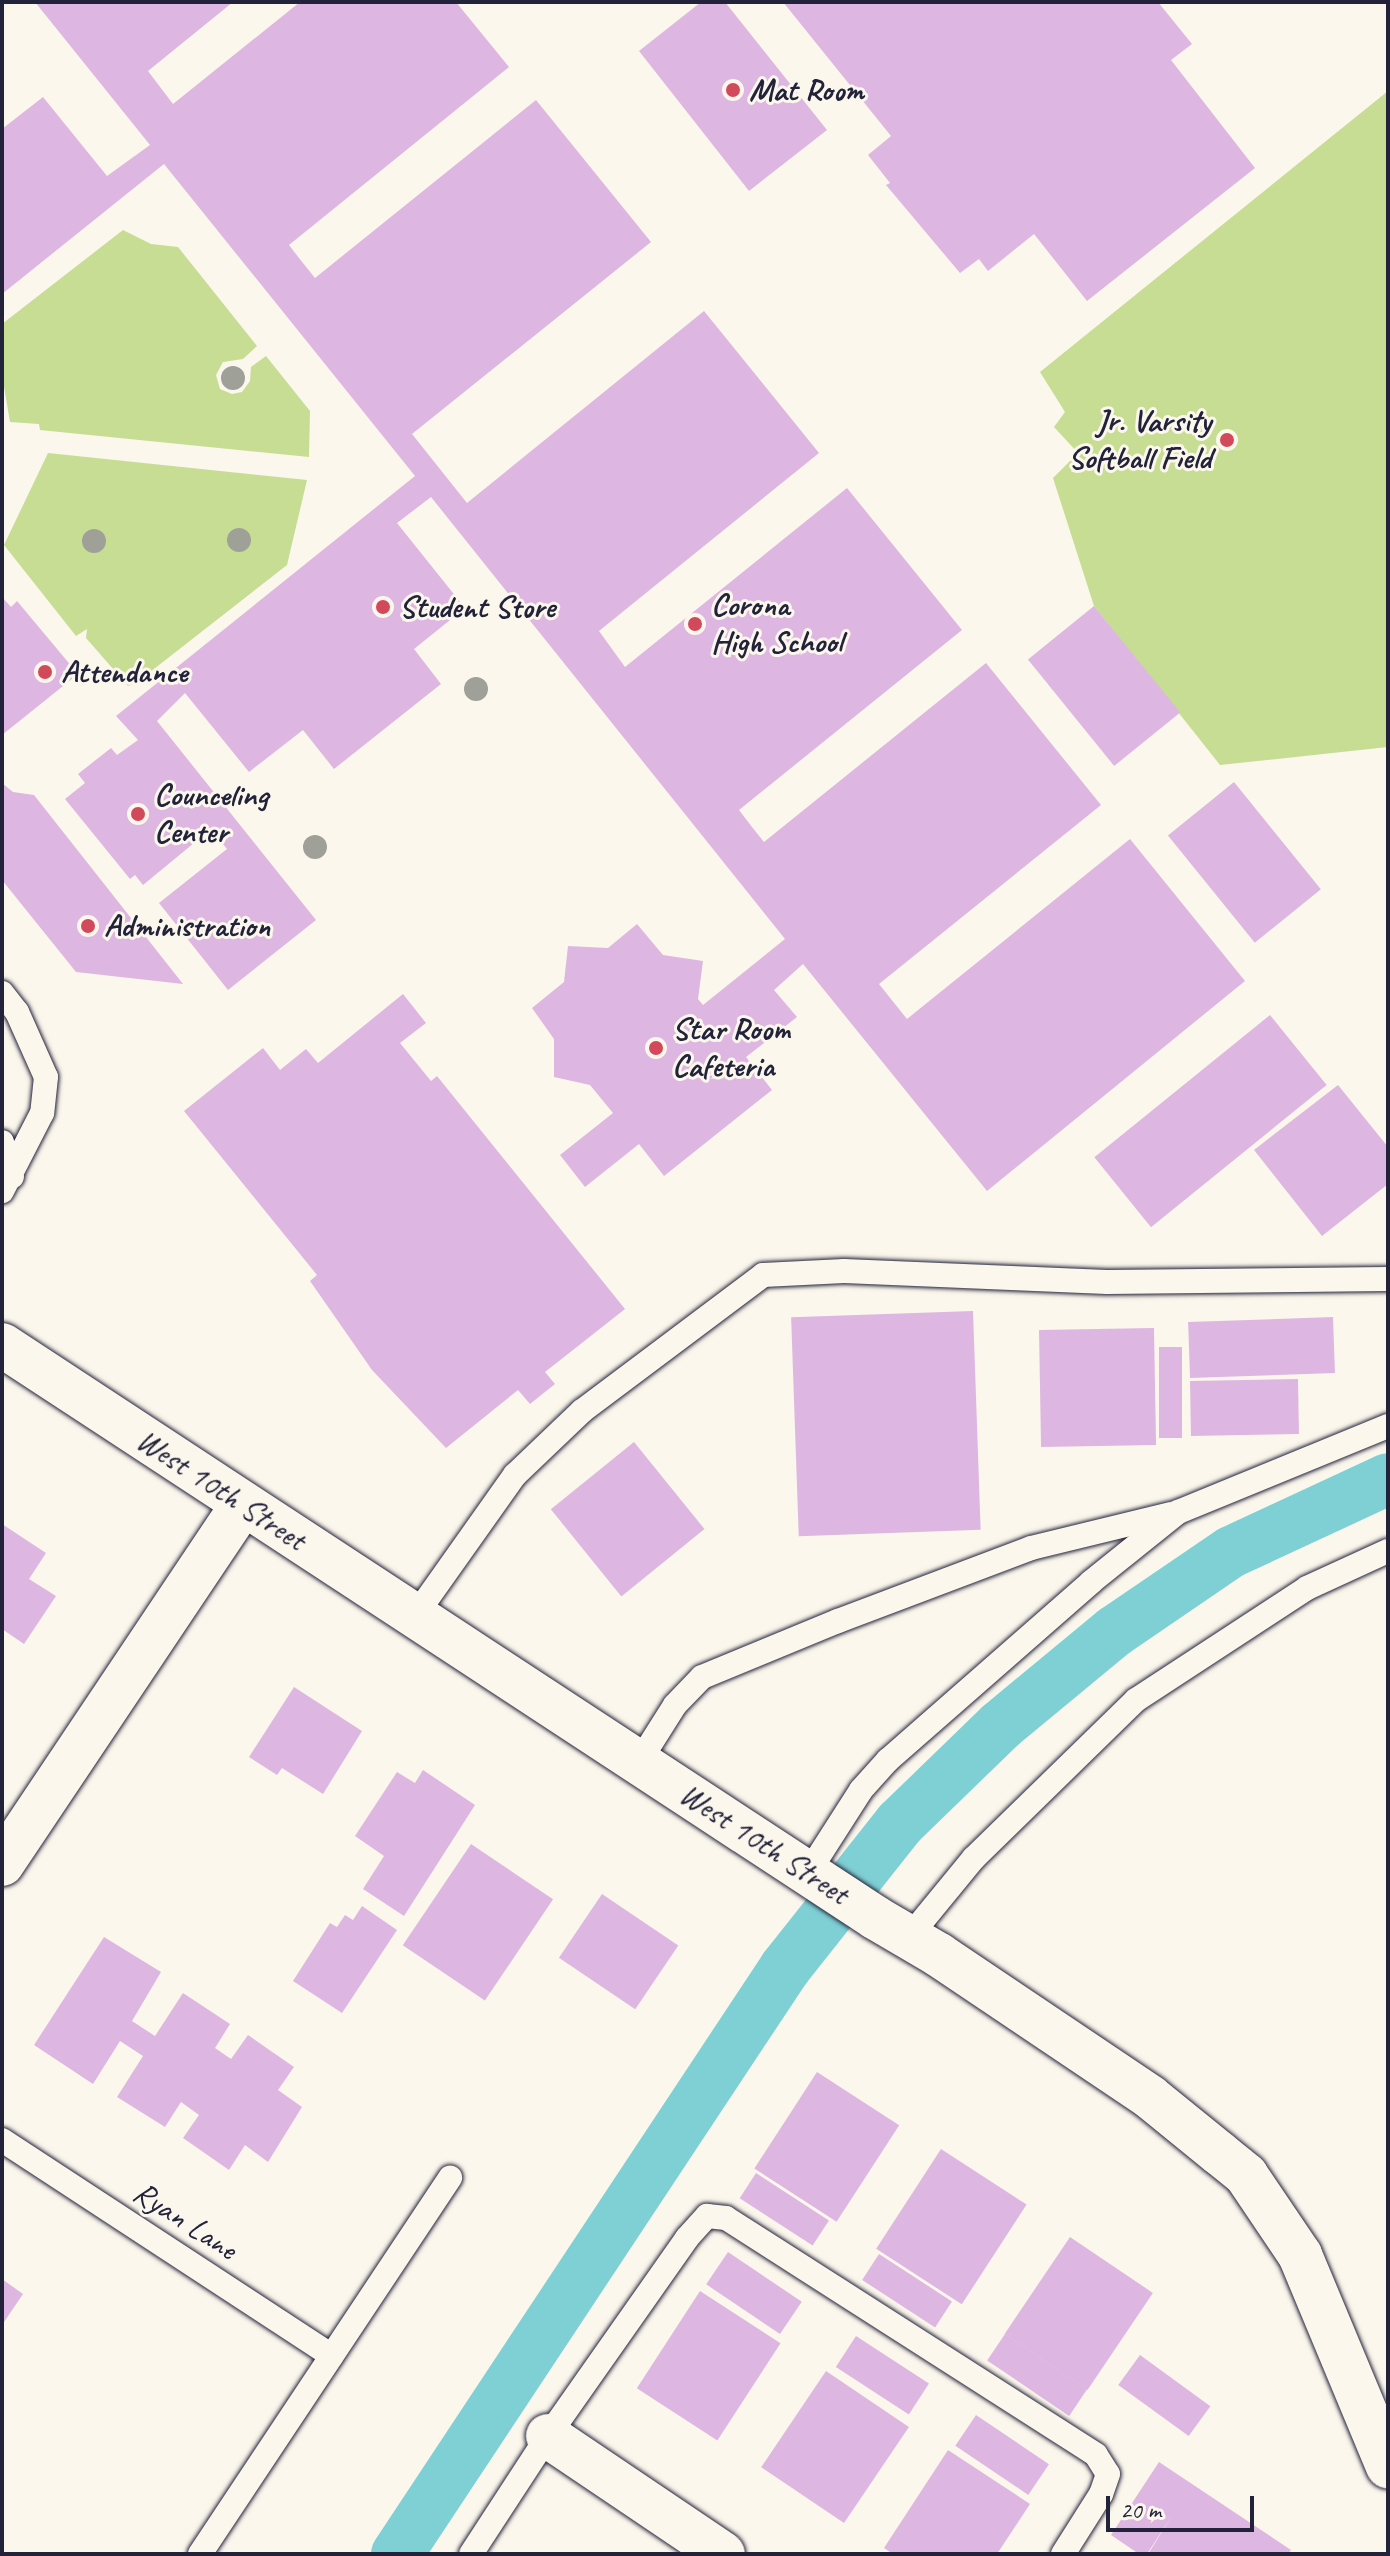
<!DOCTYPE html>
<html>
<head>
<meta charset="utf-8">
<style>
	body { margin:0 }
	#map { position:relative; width:1390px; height:2556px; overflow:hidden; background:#fbf7ec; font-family:Caveat,sans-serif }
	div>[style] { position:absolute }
	.green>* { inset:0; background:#c6dd93 }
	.canal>* { height:52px; margin:-26px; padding:0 26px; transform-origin:26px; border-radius:26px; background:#7ed0d5 }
	.building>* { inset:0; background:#ddb7e1; transform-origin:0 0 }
	.roads { filter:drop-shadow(0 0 2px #22223b) drop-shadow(0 0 2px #22223b) }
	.service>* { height:24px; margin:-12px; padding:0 12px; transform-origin:12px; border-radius:12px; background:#fbf7ec }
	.minor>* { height:44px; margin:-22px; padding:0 22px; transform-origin:22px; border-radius:22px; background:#fbf7ec }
	.secondary>* { height:44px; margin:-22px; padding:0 22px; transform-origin:22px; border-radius:22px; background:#fbf7ec }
	.trees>* { width:24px; height:24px; margin:-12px; border-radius:50%; background:#9fa199 }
	.dots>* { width:22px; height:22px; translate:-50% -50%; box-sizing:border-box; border:4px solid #fbf7ec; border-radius:50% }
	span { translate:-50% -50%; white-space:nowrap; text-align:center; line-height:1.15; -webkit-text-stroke:6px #fbf7ec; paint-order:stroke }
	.poi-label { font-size:32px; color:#22223b; font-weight:700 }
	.left { translate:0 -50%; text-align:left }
	.right { translate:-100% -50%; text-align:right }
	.street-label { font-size:32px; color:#22223b }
	.frame { position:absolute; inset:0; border:4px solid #22223b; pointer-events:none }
	.scale { position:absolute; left:1106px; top:2496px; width:148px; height:36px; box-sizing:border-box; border:4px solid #22223b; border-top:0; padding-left:10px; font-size:24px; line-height:28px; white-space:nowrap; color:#22223b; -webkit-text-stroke:6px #fbf7ec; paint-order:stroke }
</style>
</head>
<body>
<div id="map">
	<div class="green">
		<div style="clip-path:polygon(1388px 91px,1388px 747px,1220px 765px,1094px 606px,1053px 478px,1078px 453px,1054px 427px,1065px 412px,1040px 372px)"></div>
		<div style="clip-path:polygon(123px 230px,151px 244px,178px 247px,257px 346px,243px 359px,223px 362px,216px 375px,220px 389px,232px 394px,242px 392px,250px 381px,251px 367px,266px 356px,310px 411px,309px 457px,40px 430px,39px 424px,10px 422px,2px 375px,2px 324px)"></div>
		<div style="clip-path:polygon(48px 453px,307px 480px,287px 565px,136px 683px,128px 686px,86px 638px,87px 629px,76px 636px,4px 545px)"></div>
	</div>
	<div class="canal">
		<div style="left:397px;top:2554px;width:703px;rotate:-56.49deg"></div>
		<div style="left:785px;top:1968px;width:185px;rotate:-51.6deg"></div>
		<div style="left:900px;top:1823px;width:139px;rotate:-44.1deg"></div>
		<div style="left:1000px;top:1726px;width:149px;rotate:-39.6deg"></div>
		<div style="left:1115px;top:1631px;width:140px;rotate:-34.3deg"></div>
		<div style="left:1231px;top:1552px;width:173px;rotate:-24.9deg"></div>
	</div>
	<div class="building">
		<div style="clip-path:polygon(35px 2px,233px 2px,148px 71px,173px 104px,300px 2px,456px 2px,509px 67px,289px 245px,299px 258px,315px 278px,536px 100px,651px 242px,412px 434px,467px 503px,704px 311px,819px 453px,599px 631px,625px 667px,847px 488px,962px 630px,739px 810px,752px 827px,764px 842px,986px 663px,1101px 805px,879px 984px,907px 1019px,1130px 839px,1245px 981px,987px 1191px,803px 964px,774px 990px,797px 1017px,746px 1057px,772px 1090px,664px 1176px,639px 1144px,585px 1187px,560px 1155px,613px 1113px,590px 1085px,554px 1077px,554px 1039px,532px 1008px,564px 982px,568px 946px,608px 948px,637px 924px,663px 955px,703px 961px,698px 999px,703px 1005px,785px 939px,431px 497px,397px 523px,465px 608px,414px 649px,441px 684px,334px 769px,303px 730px,249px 772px,185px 693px,157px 721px,316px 920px,228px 990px,159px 903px,227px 849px,211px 829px,143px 885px,135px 875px,130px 879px,65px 799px,85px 783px,78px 774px,111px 748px,117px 755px,138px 740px,116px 716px,415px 476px,164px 164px,2px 294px,2px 129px,43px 97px,107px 176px,150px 145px)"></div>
		<div style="clip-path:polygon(701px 2px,725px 2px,827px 130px,749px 191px,639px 51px)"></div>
		<div style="clip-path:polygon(783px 2px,1158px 2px,1192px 44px,1171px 60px,1255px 168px,1087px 301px,1034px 234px,988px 271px,979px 259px,960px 273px,886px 185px,890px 183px,868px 155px,891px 136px)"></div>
		<div style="clip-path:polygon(2px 597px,11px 607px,17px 601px,78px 674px,2px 735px)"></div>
		<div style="left:1094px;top:606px;width:137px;height:85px;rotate:51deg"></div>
		<div style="left:1234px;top:782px;width:138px;height:85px;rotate:51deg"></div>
		<div style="clip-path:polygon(2px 783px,13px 792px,34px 795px,183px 984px,76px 972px,2px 880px)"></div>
		<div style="clip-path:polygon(403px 994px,426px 1023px,400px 1043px,431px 1081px,437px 1076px,625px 1309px,545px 1372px,555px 1384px,530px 1404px,518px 1390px,446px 1448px,372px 1370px,310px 1281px,317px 1275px,184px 1111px,263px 1048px,280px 1070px,306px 1049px,318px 1063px)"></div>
		<div style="left:1270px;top:1015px;width:90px;height:226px;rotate:51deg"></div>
		<div style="clip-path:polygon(1338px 1085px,1388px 1147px,1388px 1184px,1322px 1236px,1254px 1150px)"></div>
		<div style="left:973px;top:1311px;width:219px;height:182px;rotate:88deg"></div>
		<div style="left:1333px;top:1317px;width:56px;height:145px;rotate:88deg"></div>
		<div style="left:1154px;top:1328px;width:117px;height:115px;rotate:89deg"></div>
		<div style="left:1159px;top:1347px;width:23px;height:91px"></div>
		<div style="left:1298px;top:1379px;width:55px;height:108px;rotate:89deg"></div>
		<div style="left:634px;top:1442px;width:112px;height:107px;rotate:51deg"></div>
		<div style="clip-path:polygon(2px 1524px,46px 1553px,29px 1579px,56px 1596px,24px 1644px,2px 1629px)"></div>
		<div style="clip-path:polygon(294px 1687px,362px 1731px,323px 1794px,282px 1768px,277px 1775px,249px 1757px)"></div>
		<div style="clip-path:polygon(423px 1770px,475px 1805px,404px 1916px,363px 1889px,384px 1856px,355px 1836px,397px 1772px,415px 1783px)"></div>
		<div style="left:471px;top:1844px;width:99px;height:122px;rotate:34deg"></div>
		<div style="left:602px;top:1894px;width:92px;height:77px;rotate:34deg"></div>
		<div style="clip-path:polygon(362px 1906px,397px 1930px,342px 2013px,293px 1981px,330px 1923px,337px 1927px,345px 1915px,353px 1920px)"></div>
		<div style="clip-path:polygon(104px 1937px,161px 1972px,132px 2021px,155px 2036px,183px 1993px,230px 2024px,215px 2048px,231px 2059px,248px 2035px,294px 2067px,278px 2090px,302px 2107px,268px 2162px,245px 2145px,229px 2170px,183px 2138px,199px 2115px,181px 2102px,165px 2127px,117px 2097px,143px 2056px,120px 2041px,93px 2084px,34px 2045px)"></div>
		<div style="left:817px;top:2072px;width:98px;height:115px;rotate:33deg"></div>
		<div style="left:941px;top:2149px;width:102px;height:119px;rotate:33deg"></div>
		<div style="left:756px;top:2173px;width:87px;height:30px;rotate:33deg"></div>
		<div style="left:1070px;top:2237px;width:100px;height:117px;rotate:34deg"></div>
		<div style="left:728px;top:2252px;width:89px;height:39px;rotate:34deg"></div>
		<div style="left:879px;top:2254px;width:87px;height:31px;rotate:33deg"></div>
		<div style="clip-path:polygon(2px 2279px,23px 2294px,2px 2325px)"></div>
		<div style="left:700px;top:2291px;width:96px;height:116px;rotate:33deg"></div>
		<div style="left:1005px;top:2334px;width:99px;height:32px;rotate:34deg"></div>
		<div style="left:856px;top:2336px;width:87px;height:37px;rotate:33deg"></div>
		<div style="left:1140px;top:2355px;width:87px;height:37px;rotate:36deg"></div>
		<div style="left:826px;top:2371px;width:100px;height:116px;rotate:34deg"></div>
		<div style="left:976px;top:2415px;width:88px;height:37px;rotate:34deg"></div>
		<div style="clip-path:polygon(948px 2450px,1030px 2504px,997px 2554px,893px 2554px,884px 2548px)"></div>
		<div style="clip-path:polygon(1159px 2462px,1291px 2550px,1288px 2554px,1148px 2554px,1173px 2514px,1147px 2554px,1139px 2554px,1111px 2535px)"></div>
	</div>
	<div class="roads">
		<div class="service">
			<div style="left:2px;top:993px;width:24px;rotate:52deg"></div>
			<div style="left:17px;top:1012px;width:71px;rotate:66deg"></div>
			<div style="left:46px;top:1077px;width:36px;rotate:96deg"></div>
			<div style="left:42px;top:1113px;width:88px;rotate:117.1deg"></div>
			<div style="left:2px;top:1142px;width:36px;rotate:74deg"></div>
			<div style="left:415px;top:1616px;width:173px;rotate:-54.7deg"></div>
			<div style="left:515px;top:1475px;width:93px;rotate:-43.7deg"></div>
			<div style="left:582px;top:1411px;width:226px;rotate:-36.9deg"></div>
			<div style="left:763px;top:1275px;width:81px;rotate:-2.8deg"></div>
			<div style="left:844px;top:1271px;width:263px;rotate:2.4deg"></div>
			<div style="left:1107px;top:1282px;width:281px;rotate:-0.6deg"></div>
			<div style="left:639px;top:1762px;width:67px;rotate:-57.7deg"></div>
			<div style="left:675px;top:1705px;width:39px;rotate:-46deg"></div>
			<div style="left:702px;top:1677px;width:147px;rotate:-22.4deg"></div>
			<div style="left:838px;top:1621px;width:206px;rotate:-20.7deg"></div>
			<div style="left:1031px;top:1548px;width:144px;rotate:-13.7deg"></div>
			<div style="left:808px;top:1873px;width:98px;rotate:-57.4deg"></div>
			<div style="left:861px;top:1790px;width:40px;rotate:-48deg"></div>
			<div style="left:888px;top:1760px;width:270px;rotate:-41.2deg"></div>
			<div style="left:1091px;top:1582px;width:112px;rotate:-38.8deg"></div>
			<div style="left:1178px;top:1512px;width:227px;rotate:-22.3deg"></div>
			<div style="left:909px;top:1937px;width:102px;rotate:-50.6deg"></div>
			<div style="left:974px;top:1858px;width:226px;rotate:-44.3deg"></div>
			<div style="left:1136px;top:1700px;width:204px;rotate:-33.2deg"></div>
			<div style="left:1307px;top:1588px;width:89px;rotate:-24.6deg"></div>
			<div style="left:2px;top:2140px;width:394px;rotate:33.2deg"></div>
			<div style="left:200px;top:2554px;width:452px;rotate:-56.4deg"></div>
			<div style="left:471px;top:2554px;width:141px;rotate:-56.9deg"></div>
			<div style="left:548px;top:2436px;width:242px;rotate:-54.9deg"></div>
			<div style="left:687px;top:2238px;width:30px;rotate:-48deg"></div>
			<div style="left:707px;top:2216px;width:19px;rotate:6deg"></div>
			<div style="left:726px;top:2218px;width:439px;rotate:32.6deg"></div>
			<div style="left:1096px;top:2455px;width:22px;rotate:58deg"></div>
			<div style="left:1108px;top:2474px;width:21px;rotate:109deg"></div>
			<div style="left:1101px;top:2494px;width:71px;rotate:122.3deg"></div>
		</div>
		<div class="minor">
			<div style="left:2px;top:1864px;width:433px;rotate:-56.2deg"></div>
			<div style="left:548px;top:2436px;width:211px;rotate:34deg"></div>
		</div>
		<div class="secondary">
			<div style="left:2px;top:1345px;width:1045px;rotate:33.25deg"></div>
			<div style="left:876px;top:1918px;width:73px;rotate:30.4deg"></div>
			<div style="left:939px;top:1955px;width:254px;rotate:33.9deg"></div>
			<div style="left:1150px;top:2097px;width:89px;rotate:39.1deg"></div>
			<div style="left:1219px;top:2153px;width:35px;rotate:39deg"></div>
			<div style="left:1246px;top:2175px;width:97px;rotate:56deg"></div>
			<div style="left:1300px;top:2255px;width:229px;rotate:67.4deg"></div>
		</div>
	</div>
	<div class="trees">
		<div style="left:233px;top:378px"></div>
		<div style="left:239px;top:540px"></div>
		<div style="left:94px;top:541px"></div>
		<div style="left:476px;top:689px"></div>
		<div style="left:315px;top:847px"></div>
	</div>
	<div class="dots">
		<div style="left:733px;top:90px;background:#d1495b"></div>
		<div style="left:1227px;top:440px;background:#d1495b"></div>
		<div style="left:383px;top:607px;background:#d1495b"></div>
		<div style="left:695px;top:624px;background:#d1495b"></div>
		<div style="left:45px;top:672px;background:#d1495b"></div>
		<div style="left:138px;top:814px;background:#d1495b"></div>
		<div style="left:88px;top:926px;background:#d1495b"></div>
		<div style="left:656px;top:1048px;background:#d1495b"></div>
	</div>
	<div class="poi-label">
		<span class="left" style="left:749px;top:90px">Mat Room</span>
		<span class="right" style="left:1211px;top:440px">Jr. Varsity<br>Softball Field</span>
		<span class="left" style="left:711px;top:624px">Corona<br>High School</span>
		<span class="left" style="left:399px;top:607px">Student Store</span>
		<span class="left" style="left:61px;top:672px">Attendance</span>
		<span class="left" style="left:154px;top:814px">Counceling<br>Center</span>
		<span class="left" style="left:104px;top:926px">Administration</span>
		<span class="left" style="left:672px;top:1048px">Star Room<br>Cafeteria</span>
	</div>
	<div class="street-label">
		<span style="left:221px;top:1490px;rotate:33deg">West 10th Street</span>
		<span style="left:764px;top:1844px;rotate:33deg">West 10th Street</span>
		<span style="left:185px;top:2221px;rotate:33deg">Ryan Lane</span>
	</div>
	<div class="frame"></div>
	<div class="scale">20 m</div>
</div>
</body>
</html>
